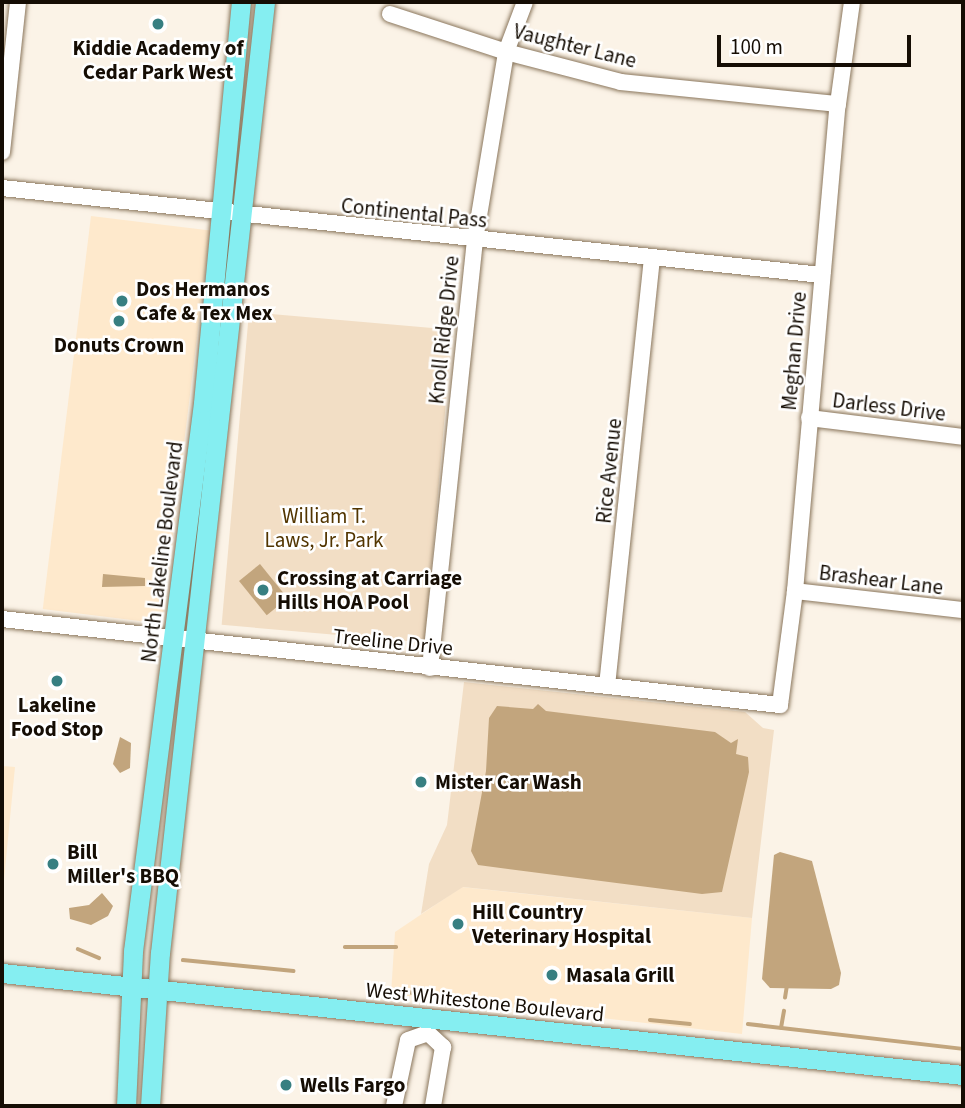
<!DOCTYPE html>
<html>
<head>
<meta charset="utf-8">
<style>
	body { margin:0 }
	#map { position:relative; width:965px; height:1108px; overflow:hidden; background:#fbf3e7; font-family:"Source Sans 3",sans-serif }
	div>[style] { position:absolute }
	.built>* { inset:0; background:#fee9cc; transform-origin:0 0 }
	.green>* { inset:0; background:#f2dec5; transform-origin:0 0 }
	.water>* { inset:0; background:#c2a57d; transform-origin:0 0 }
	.stream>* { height:3.5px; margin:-1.75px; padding:0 1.75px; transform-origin:1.75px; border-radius:1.75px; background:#c2a57d }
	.roads { filter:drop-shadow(0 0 2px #8a765c) drop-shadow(0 0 2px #8a765c) }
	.minor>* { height:16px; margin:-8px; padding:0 8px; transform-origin:8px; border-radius:8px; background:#fff }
	.major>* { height:19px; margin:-9.5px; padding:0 9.5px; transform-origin:9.5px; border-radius:9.5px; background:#85eef1 }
	.dots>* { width:19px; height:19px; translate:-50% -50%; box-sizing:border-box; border:4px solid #fff; border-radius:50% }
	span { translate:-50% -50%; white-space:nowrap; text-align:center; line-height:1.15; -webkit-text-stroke:5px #fff; paint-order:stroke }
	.street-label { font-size:21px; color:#150d04 }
	.poi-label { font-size:21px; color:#150d04; font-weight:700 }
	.left { translate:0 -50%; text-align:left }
	.park-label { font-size:21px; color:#523500 }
	.frame { position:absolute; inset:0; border:4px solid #150d04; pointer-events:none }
	.scale { position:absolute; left:717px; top:35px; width:194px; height:32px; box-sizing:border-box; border:4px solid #150d04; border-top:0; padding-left:9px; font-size:21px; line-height:24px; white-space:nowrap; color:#150d04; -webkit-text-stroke:5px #fff; paint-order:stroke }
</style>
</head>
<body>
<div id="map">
	<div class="built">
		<div style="left:91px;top:216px;width:120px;height:396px;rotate:7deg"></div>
		<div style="clip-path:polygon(2px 766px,15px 767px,2px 900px)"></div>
		<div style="clip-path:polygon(462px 887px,752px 918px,742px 1034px,391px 994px,395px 932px)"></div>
	</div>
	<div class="green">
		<div style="left:249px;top:312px;width:204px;height:314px;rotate:5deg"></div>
		<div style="clip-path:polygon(464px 682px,745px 712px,763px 728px,774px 730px,752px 918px,463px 887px,421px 914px,429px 864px,447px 825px)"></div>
	</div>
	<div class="water">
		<div style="left:260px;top:564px;width:44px;height:27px;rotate:51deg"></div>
		<div style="clip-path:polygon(103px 574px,145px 578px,145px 586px,102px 587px)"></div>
		<div style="clip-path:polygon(538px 704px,546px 711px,715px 732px,731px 743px,738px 739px,736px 754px,748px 757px,749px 772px,722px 892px,702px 894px,478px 865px,471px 851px,486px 771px,489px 718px,497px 706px,533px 709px)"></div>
		<div style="clip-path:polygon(120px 737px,131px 743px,130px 768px,120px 773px,113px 764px)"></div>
		<div style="clip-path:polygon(780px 852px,812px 861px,841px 973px,839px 985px,831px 989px,770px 988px,762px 979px,774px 855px)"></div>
		<div style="clip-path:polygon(102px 893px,113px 906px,108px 916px,91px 925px,70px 919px,69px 908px,89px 905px)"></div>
	</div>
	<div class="stream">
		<div style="left:345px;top:947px;width:51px"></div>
		<div style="left:78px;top:949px;width:23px;rotate:23deg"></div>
		<div style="left:183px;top:960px;width:111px;rotate:5.7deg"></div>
		<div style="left:396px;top:989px;width:27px;rotate:13deg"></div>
		<div style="left:444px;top:997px;width:30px;rotate:6deg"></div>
		<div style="left:785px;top:998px;width:12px;rotate:-81deg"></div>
		<div style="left:516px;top:1004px;width:37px;rotate:8deg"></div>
		<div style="left:650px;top:1020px;width:40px;rotate:5.7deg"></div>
		<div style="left:748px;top:1024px;width:216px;rotate:6.6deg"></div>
		<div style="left:781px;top:1028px;width:17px;rotate:-80deg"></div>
	</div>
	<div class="roads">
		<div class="minor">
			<div style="left:390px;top:14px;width:122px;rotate:18.1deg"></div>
			<div style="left:506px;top:52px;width:119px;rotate:14.6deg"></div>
			<div style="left:621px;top:82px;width:218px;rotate:5.8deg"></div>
			<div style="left:2px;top:152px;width:151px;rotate:-83.9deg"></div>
			<div style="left:2px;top:188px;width:825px;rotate:6.06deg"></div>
			<div style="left:809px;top:418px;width:155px;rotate:7deg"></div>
			<div style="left:795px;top:591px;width:169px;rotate:6.5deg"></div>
			<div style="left:2px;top:619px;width:783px;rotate:6.31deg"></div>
			<div style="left:780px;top:705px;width:115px;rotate:-82.5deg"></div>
			<div style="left:795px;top:591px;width:489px;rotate:-85deg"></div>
			<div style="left:838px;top:104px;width:103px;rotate:-82.2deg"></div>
			<div style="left:430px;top:668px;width:430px;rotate:-84deg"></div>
			<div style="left:475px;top:240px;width:191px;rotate:-80.6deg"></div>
			<div style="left:506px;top:52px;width:53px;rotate:-69.2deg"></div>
			<div style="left:607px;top:686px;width:428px;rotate:-84deg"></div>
			<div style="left:428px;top:1033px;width:21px;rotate:43deg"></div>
			<div style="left:443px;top:1047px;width:60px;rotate:99.6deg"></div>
			<div style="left:394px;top:1106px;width:67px;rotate:-78deg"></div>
			<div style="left:408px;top:1040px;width:21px;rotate:-19deg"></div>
		</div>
		<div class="major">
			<div style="left:2px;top:973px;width:966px;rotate:6.06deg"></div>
			<div style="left:126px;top:1106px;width:155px;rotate:-87.4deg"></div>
			<div style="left:133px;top:951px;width:552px;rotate:-82.72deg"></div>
			<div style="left:203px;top:403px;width:403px;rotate:-84.6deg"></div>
			<div style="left:150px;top:1106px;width:153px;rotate:-86.3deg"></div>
			<div style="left:160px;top:953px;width:957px;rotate:-83.7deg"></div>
		</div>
	</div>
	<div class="dots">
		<div style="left:158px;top:24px;background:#377f81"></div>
		<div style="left:122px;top:301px;background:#377f81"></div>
		<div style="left:119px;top:321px;background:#377f81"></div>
		<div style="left:263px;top:590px;background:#377f81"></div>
		<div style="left:57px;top:681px;background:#377f81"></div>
		<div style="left:421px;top:782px;background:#377f81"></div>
		<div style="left:53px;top:864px;background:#377f81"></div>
		<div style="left:458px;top:924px;background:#377f81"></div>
		<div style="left:552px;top:975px;background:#377f81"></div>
		<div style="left:286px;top:1085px;background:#377f81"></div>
	</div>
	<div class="street-label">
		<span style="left:575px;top:46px;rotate:14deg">Vaughter Lane</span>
		<span style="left:414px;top:213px;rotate:6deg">Continental Pass</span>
		<span style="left:444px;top:330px;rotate:-84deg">Knoll Ridge Drive</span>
		<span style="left:794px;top:351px;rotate:-85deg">Meghan Drive</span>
		<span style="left:889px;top:407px;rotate:7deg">Darless Drive</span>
		<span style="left:609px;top:471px;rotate:-84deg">Rice Avenue</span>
		<span style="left:162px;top:552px;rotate:-83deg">North Lakeline Boulevard</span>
		<span style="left:881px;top:580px;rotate:7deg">Brashear Lane</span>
		<span style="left:393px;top:642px;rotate:6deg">Treeline Drive</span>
		<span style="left:485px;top:1002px;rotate:6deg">West Whitestone Boulevard</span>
	</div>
	<div class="poi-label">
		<span style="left:158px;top:60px">Kiddie Academy of<br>Cedar Park West</span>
		<span class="left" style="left:136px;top:301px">Dos Hermanos<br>Cafe &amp; Tex Mex</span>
		<span style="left:119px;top:345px">Donuts Crown</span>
		<span class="left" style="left:277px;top:590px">Crossing at Carriage<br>Hills HOA Pool</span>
		<span style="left:57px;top:717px">Lakeline<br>Food Stop</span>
		<span class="left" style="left:435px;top:782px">Mister Car Wash</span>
		<span class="left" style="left:67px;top:864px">Bill<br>Miller's BBQ</span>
		<span class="left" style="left:472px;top:924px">Hill Country<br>Veterinary Hospital</span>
		<span class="left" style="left:566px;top:975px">Masala Grill</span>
		<span class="left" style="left:300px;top:1085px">Wells Fargo</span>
	</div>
	<div class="park-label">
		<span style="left:324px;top:528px">William T.<br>Laws, Jr. Park</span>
	</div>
	<div class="frame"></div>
	<div class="scale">100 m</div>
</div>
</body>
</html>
